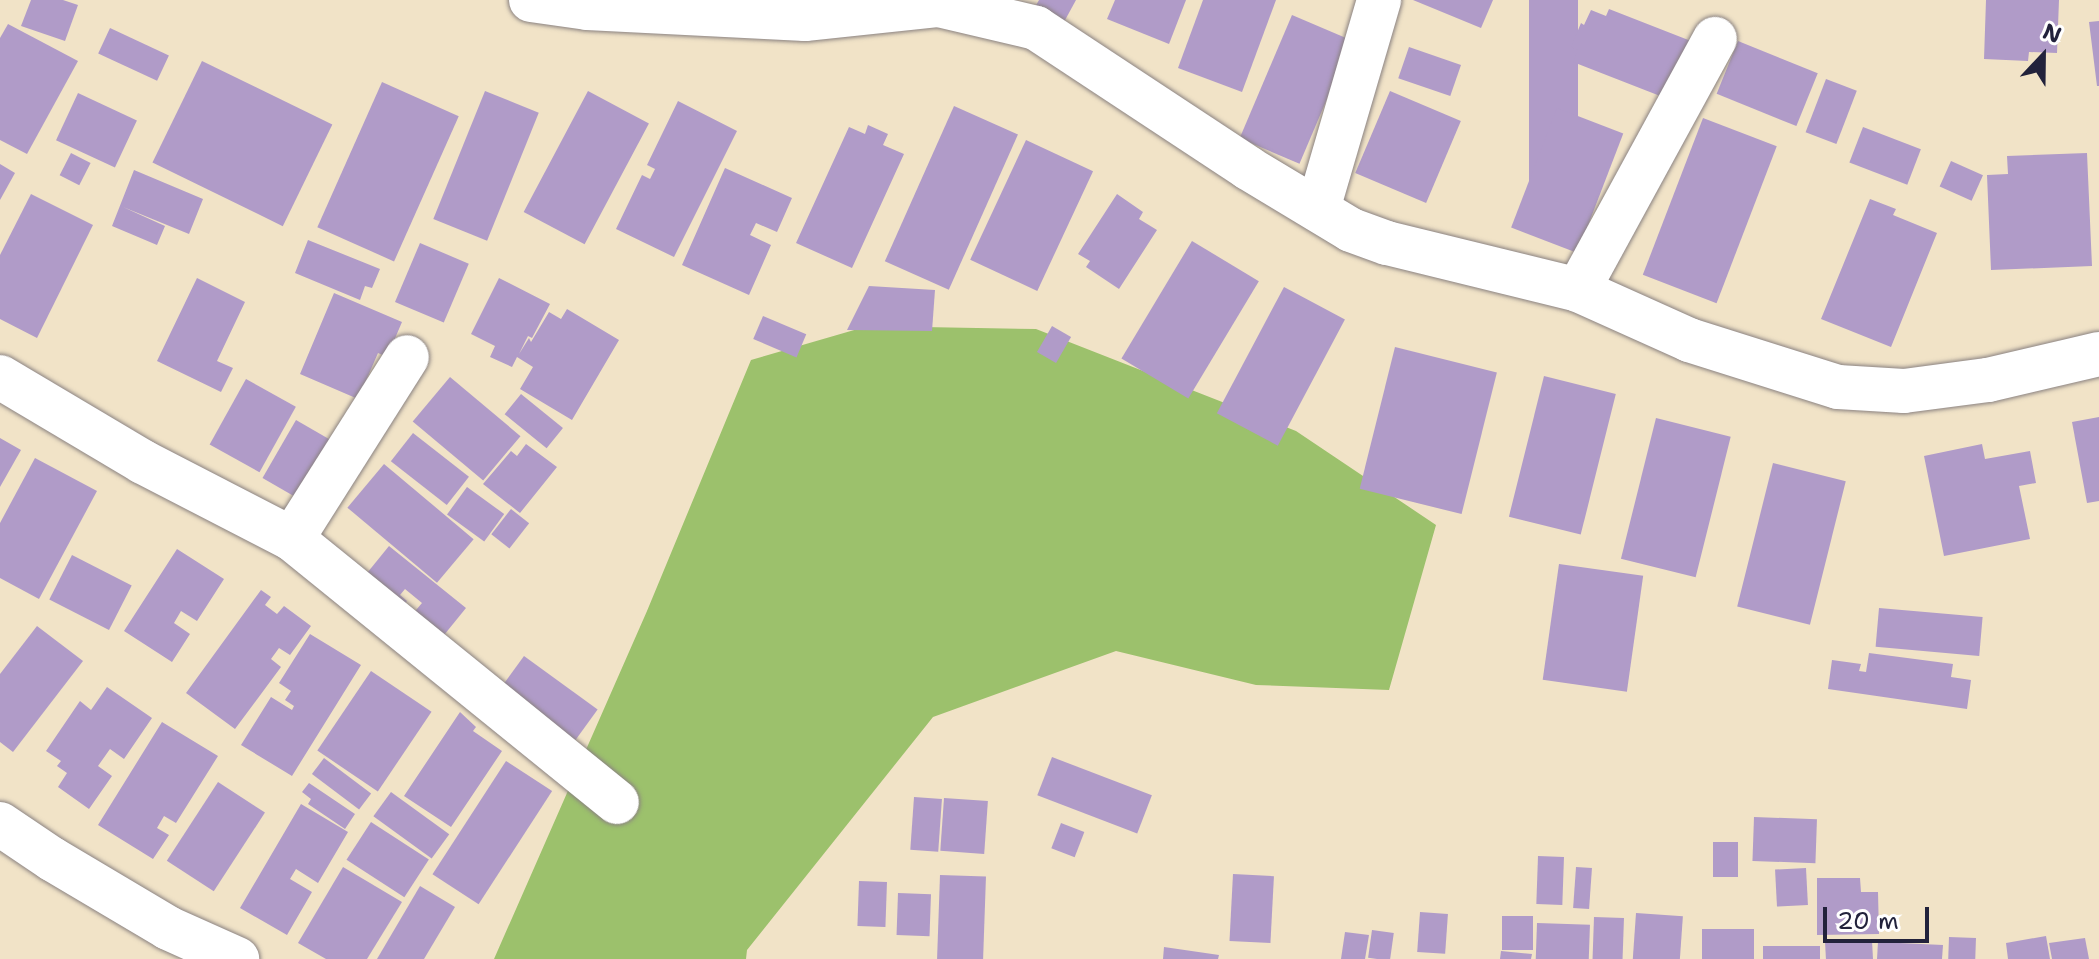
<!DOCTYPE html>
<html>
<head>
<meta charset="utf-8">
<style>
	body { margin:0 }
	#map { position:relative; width:2099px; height:959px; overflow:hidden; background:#f1e3c7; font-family:"Shantell Sans",sans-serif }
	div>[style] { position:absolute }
	.green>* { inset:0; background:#9cc16c }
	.building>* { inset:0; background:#b09bc8; transform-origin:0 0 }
	.roads { filter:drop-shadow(0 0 2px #8a8281) drop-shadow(0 0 2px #8a8281) }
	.minor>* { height:44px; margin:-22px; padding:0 22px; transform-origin:22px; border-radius:22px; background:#fff }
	span { translate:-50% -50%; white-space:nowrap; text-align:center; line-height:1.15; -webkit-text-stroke:6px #fff; paint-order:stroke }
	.north { position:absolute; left:2003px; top:16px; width:80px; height:80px; -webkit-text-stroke:6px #fff; paint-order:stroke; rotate:22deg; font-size:22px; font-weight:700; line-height:32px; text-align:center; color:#22223b }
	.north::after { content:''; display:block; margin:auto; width:28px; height:36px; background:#22223b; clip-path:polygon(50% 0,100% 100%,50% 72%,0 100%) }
	.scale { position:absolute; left:1823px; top:907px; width:106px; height:36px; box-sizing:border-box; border:4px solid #22223b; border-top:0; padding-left:10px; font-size:24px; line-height:28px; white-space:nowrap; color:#22223b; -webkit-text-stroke:6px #fff; paint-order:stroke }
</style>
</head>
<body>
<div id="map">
	<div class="green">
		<div style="clip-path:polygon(868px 326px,1036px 329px,1296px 431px,1436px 525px,1389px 690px,1256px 685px,1116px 651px,933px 717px,747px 950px,746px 959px,494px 959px,647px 611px,751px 360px)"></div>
	</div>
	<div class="building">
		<div style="clip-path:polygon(31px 0,63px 0,78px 5px,65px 41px,21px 26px)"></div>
		<div style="clip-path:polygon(1039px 0,1076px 0,1064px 22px,1035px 7px)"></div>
		<div style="clip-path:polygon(1115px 0,1186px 0,1169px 44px,1107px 19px)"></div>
		<div style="clip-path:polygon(1203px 0,1276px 0,1242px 92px,1178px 68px)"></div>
		<div style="clip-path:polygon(1413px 0,1493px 0,1481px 28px)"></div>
		<div style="left:1529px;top:0;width:49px;height:223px"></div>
		<div style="clip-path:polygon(1986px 0,2059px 0,2057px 53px,2029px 52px,2028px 61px,1984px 59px)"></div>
		<div style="clip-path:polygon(1609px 9px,1696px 43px,1673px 101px,1573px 62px,1578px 50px,1571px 47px,1581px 23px,1584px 25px,1591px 10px,1606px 16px)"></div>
		<div style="left:1292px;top:15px;width:65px;height:134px;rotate:23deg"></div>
		<div style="clip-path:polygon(2099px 21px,2099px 86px,2097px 86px,2089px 22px)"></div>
		<div style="clip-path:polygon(8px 24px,78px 61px,27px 154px,0 140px,0 38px)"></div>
		<div style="left:110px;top:28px;width:65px;height:28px;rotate:25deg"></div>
		<div style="left:1738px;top:41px;width:86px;height:57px;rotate:22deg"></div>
		<div style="left:1409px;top:47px;width:55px;height:33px;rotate:19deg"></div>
		<div style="left:202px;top:61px;width:145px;height:113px;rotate:26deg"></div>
		<div style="left:1826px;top:79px;width:33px;height:57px;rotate:21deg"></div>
		<div style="left:382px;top:82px;width:84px;height:159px;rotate:24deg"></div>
		<div style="left:485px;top:91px;width:58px;height:138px;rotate:22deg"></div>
		<div style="left:588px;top:91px;width:69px;height:137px;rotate:28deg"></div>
		<div style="left:1390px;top:91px;width:77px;height:89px;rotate:23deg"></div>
		<div style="left:78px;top:93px;width:65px;height:52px;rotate:25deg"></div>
		<div style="clip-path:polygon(678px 101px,737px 131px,674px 257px,616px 229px,642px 175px,650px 179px,655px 169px,647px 165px)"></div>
		<div style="left:954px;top:106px;width:70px;height:170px;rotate:24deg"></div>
		<div style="left:1557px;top:108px;width:71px;height:128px;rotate:21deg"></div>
		<div style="left:1703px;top:118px;width:79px;height:168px;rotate:21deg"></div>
		<div style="clip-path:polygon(868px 125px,888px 134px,883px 145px,904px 154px,852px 268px,796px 243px,849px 127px,865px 134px)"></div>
		<div style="left:1863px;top:127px;width:62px;height:38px;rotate:21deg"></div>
		<div style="left:1026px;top:140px;width:74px;height:132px;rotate:25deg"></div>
		<div style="left:71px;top:153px;width:22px;height:25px;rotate:27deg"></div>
		<div style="clip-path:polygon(2087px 153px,2092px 266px,1991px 270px,1987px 175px,2008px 174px,2007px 156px)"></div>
		<div style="left:1951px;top:161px;width:35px;height:28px;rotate:24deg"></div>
		<div style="clip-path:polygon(0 164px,15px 173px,0 200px)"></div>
		<div style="clip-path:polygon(725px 168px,792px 198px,777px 232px,756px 223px,750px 235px,771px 245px,749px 295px,682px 265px)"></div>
		<div style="clip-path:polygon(134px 170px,203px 199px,189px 234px,123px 207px,165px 226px,157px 245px,112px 226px)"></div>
		<div style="clip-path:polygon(31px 194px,93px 225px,37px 338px,0 319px,0 255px)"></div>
		<div style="clip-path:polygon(1117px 194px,1143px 212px,1139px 219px,1157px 230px,1119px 289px,1086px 267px,1090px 261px,1078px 254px)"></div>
		<div style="clip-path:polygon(1870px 199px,1896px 209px,1893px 215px,1937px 233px,1891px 347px,1821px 319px)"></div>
		<div style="clip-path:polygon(308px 240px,380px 269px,372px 288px,365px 286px,360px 300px,295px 273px)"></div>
		<div style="left:1192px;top:241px;width:78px;height:137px;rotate:31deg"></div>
		<div style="left:420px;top:243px;width:53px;height:64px;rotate:23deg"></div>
		<div style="clip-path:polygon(197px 278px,245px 302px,217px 361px,233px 368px,221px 392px,157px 361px)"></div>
		<div style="clip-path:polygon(499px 278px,550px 304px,532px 338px,528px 336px,519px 354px,529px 338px,531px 342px,549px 312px,561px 319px,567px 309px,619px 340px,572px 420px,520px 389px,533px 367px,517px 357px,512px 367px,490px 357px,495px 346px,471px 334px)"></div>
		<div style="clip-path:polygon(869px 286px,935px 290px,932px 331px,847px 330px)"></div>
		<div style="left:1284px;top:287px;width:69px;height:143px;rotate:28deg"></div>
		<div style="clip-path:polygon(334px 293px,402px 322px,387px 357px,378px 353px,358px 399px,300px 374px)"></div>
		<div style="left:763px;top:316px;width:47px;height:25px;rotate:23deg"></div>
		<div style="left:1052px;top:326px;width:22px;height:30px;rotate:30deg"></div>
		<div style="left:1395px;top:347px;width:105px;height:146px;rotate:14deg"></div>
		<div style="left:1544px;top:376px;width:74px;height:145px;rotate:14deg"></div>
		<div style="left:450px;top:377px;width:92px;height:58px;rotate:40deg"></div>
		<div style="left:246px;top:379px;width:57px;height:75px;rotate:29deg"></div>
		<div style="left:521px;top:394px;width:54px;height:26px;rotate:39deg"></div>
		<div style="clip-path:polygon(2099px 417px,2099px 501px,2087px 503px,2072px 422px)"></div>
		<div style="left:1656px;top:418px;width:77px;height:145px;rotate:14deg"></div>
		<div style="left:296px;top:420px;width:50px;height:67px;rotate:30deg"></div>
		<div style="left:413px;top:433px;width:71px;height:36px;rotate:38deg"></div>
		<div style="clip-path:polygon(0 438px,21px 450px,0 487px)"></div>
		<div style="clip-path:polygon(526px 444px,557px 467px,520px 513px,483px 484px,511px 451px,517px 456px)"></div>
		<div style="clip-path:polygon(1982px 444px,1985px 459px,2030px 451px,2036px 483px,2019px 486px,2030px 539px,1944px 556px,1924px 456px)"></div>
		<div style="clip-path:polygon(35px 458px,97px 491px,39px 599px,0 578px,0 523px)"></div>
		<div style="left:1773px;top:463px;width:75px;height:148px;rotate:14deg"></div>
		<div style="left:384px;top:464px;width:117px;height:57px;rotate:40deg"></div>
		<div style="left:467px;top:487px;width:46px;height:34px;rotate:36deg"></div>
		<div style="left:511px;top:509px;width:23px;height:32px;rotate:38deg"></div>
		<div style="clip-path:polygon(389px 546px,466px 608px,440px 640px,411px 616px,422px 603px,405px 589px,400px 595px,407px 601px,401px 609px,363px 578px)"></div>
		<div style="clip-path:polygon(177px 549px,224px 579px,197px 621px,181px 611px,174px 623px,190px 634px,172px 662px,124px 631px)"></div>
		<div style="left:72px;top:555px;width:67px;height:50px;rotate:27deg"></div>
		<div style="left:1559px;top:564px;width:85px;height:117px;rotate:8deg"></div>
		<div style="clip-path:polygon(261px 590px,271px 597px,265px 605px,277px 614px,284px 606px,311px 626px,290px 655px,279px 648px,271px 659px,281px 667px,235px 729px,186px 693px)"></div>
		<div style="left:1879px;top:608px;width:104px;height:39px;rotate:5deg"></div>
		<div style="clip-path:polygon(37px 626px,83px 661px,13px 752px,0 742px,0 674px)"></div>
		<div style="clip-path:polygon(310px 634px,361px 665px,292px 776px,241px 745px,271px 697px,292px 710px,294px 706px,285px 700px,291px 691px,279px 683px)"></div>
		<div style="clip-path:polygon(1869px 653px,1953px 664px,1951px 677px,1971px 680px,1967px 709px,1828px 689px,1832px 660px,1861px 664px,1859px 671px,1866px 672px)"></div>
		<div style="left:524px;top:656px;width:91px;height:41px;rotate:36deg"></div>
		<div style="left:371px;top:671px;width:73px;height:96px;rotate:34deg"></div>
		<div style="clip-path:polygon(107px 687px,152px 718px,124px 759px,110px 749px,98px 766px,112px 776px,89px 809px,58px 787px,67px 773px,57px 766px,61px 761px,46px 751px,80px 701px,91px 710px)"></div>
		<div style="clip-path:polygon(460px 712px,476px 727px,473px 731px,502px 751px,451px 827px,404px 796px)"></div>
		<div style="clip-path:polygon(162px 722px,218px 756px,176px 823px,164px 816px,157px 828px,169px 835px,153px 859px,98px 825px)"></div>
		<div style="left:1052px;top:757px;width:107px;height:41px;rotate:21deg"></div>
		<div style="left:324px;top:758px;width:59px;height:20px;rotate:37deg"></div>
		<div style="left:506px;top:761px;width:55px;height:135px;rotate:33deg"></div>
		<div style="left:218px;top:782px;width:56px;height:94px;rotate:33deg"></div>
		<div style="clip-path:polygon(309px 783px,355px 814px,345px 829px,308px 804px,311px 799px,302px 792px)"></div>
		<div style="left:391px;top:792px;width:72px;height:30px;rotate:36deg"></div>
		<div style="left:914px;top:797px;width:28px;height:53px;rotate:4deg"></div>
		<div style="left:944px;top:798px;width:44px;height:53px;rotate:4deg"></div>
		<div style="clip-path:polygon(301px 804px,348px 832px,318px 883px,296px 869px,290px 879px,312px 892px,287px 935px,240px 908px)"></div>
		<div style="left:1754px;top:817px;width:63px;height:44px;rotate:2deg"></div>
		<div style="left:371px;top:822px;width:69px;height:45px;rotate:33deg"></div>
		<div style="left:1061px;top:823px;width:25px;height:27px;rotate:21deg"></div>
		<div style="left:1713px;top:842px;width:25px;height:35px"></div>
		<div style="left:1538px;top:856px;width:26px;height:48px;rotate:2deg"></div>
		<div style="clip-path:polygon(343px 867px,402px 902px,367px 959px,326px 959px,298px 943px)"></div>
		<div style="left:1576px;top:867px;width:16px;height:41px;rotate:4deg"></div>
		<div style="left:1806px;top:868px;width:37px;height:31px;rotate:87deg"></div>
		<div style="left:1233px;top:874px;width:41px;height:67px;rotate:3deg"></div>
		<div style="left:940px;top:875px;width:46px;height:84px;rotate:2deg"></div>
		<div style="clip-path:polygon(1817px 878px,1860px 878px,1861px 892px,1878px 892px,1879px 934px,1817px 935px)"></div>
		<div style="left:859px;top:881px;width:28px;height:45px;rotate:2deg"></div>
		<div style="clip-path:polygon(420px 886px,455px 907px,424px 959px,377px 959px)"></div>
		<div style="left:898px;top:893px;width:33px;height:42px;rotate:2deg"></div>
		<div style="left:1420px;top:912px;width:28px;height:40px;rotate:4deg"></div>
		<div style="left:1636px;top:913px;width:47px;height:46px;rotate:4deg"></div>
		<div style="left:1502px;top:916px;width:31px;height:34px"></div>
		<div style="left:1594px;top:917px;width:30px;height:42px;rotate:2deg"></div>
		<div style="left:1537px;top:923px;width:53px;height:36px;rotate:2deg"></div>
		<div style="left:1754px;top:929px;width:30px;height:52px;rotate:90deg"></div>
		<div style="left:1372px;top:930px;width:22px;height:28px;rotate:8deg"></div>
		<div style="clip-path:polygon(1345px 932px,1369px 935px,1365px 959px,1341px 959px)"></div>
		<div style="clip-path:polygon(2046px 936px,2050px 959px,2008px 959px,2006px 943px)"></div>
		<div style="left:1949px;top:937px;width:27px;height:22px;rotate:2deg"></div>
		<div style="clip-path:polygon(2085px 938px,2089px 959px,2052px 959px,2049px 943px)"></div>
		<div style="left:1872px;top:940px;width:19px;height:47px;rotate:87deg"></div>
		<div style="clip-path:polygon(1878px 942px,1943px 945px,1942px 959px,1877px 959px)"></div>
		<div style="left:1763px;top:946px;width:57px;height:13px"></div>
		<div style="clip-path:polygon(1164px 947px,1219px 955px,1218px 959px,1163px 959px)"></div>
		<div style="clip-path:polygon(1501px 951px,1532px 954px,1531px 959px,1500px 959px)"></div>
	</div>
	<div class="roads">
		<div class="minor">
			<div style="left:531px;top:0;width:57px;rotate:8.1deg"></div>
			<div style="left:587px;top:8px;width:218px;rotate:2.9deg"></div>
			<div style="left:805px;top:19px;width:135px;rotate:-6deg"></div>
			<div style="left:939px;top:5px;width:100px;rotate:13.3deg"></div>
			<div style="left:1036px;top:28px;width:254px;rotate:33.4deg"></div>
			<div style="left:1248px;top:168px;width:120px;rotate:31deg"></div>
			<div style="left:1351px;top:230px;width:38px;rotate:20deg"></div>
			<div style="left:1387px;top:243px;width:197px;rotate:13.8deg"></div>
			<div style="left:1578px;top:290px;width:122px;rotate:24.2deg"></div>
			<div style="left:1689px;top:340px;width:156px;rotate:17.5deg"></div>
			<div style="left:1838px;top:387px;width:66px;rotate:3.5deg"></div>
			<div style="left:1904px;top:391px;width:85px;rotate:-7.5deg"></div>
			<div style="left:1988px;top:380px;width:114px;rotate:-13.2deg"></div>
			<div style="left:1318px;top:209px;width:218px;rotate:-73.7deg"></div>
			<div style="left:1578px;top:290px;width:286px;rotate:-61.4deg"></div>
			<div style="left:0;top:377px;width:166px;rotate:30.7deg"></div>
			<div style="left:143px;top:462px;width:168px;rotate:27.3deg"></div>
			<div style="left:292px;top:539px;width:418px;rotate:39deg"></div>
			<div style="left:292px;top:539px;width:215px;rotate:-57.7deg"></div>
			<div style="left:0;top:824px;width:63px;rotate:33.9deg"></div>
			<div style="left:52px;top:859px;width:135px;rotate:30.7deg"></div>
			<div style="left:168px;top:928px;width:76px;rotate:24.2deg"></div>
		</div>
	</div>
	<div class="north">N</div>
	<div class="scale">20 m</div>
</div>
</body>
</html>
